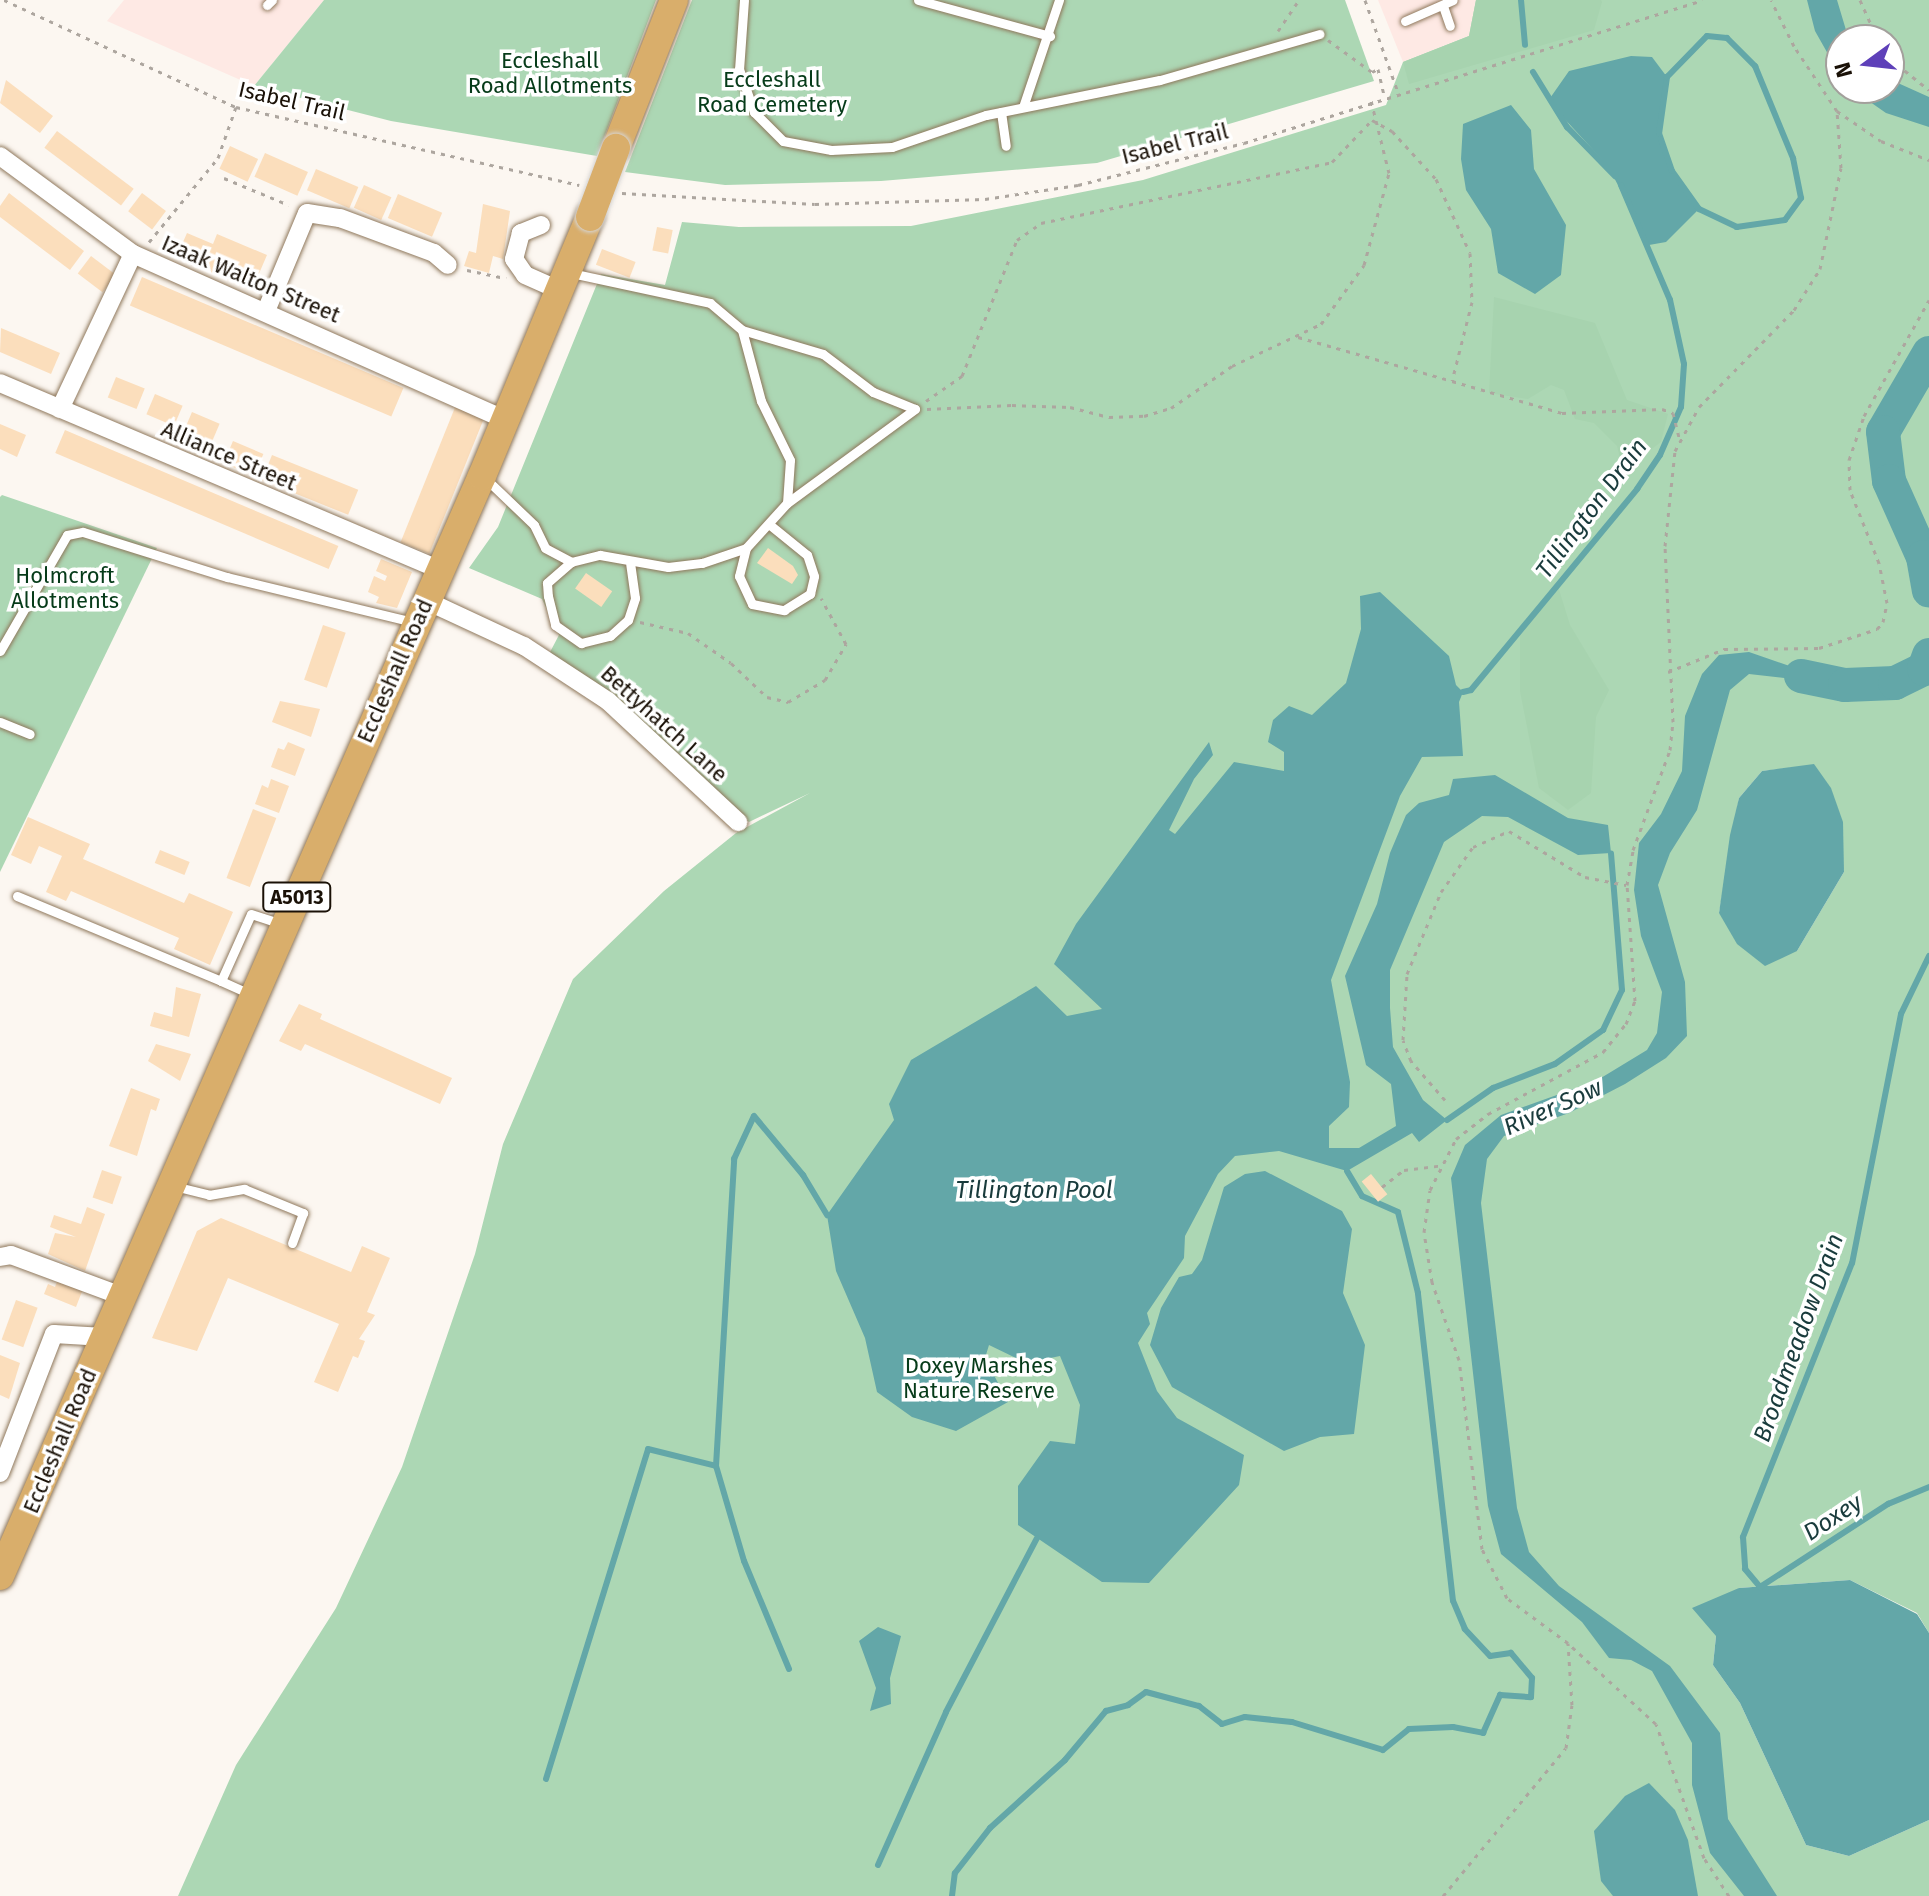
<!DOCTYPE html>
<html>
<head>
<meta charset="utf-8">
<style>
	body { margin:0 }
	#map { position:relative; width:1929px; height:1896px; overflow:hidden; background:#fcf7f1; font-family:"Fira Sans",sans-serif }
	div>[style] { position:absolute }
	.commercial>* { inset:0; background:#fee9e4 }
	.green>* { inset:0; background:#acd7b4 }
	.forest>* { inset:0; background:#a7d3af }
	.water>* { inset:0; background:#63a7a8 }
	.stream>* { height:6px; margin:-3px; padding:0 3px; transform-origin:3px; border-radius:3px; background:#63a7a8 }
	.river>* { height:34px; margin:-17px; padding:0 17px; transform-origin:17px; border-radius:17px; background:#63a7a8 }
	.building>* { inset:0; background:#fbdebc; transform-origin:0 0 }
	.path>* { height:3px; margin-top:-1.5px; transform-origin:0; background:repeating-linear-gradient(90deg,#ada69f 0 4px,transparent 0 10px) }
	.roads { filter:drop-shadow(0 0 2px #8f785c) drop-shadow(0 0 2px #8f785c) }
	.service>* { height:9px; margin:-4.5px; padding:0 4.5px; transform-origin:4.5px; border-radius:4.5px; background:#fff }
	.minor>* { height:18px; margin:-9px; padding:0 9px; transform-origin:9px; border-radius:9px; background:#fff }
	.primary>* { height:28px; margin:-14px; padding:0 14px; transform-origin:14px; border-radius:14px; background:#d9ae6b }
	.bridges { filter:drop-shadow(0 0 2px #d6d4d2) drop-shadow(0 0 2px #d6d4d2) }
	.primary-bridge>* { height:28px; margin:-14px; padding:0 14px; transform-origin:14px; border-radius:14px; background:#d9ae6b }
	span { translate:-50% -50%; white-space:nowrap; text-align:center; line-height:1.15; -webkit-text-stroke:7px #fff; paint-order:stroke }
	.shield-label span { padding:2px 6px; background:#fff; border:2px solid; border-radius:6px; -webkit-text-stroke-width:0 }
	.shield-label { font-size:20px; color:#1a1107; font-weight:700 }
	.park-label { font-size:22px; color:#063b19 }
	.street-label { font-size:22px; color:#1a1107 }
	.water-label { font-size:24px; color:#193b3c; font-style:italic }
	.north { position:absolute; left:1825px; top:24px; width:80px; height:80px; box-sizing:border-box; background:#fff; border:2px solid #a3a09c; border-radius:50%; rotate:255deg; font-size:22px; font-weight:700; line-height:32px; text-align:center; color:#1a1107 }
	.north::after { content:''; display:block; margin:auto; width:28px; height:36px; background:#5e40b9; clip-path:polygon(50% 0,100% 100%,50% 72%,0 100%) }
</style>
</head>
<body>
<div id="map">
	<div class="commercial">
		<div style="clip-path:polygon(124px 0,324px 0,254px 86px,107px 21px)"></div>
		<div style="clip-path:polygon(1378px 0,1476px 0,1476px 3px,1469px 36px,1403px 62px)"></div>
	</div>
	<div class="green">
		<div style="clip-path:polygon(324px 0,656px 0,597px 156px,391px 121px,254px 86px)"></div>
		<div style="clip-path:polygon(692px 0,1345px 0,1374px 81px,1097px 163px,881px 181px,725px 185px,625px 172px)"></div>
		<div style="clip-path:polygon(evenodd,1476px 0,1929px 0,1929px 1633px,1917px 1613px,1850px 1580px,1739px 1588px,1716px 1636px,1713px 1665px,1740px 1703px,1806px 1845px,1849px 1856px,1929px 1820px,1929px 1896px,178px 1896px,236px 1765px,336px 1608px,402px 1467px,475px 1254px,503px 1144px,573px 979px,664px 891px,736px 833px,810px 793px,749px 822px,616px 703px,549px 654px,559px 635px,542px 599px,469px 568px,498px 527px,601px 274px,665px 285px,682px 222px,739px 227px,911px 226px,1143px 180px,1386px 105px,1403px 62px,1469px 36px,1476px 0,1841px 40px,1889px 40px,1889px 88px,1841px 88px,1841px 40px,1476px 0,1814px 765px,1844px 872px,1797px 951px,1719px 913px,1739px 798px,1762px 771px,1814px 765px)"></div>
		<div style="clip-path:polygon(2px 495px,157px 548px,0 872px,0 497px)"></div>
	</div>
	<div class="forest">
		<div style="clip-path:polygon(1476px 0,1601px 0,1602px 2px,1594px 30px,1409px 84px,1403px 62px,1469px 36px)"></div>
		<div style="clip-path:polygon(1494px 297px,1595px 323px,1627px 400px,1668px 414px,1661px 442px,1633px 463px,1620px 458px,1617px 446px,1594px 423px,1575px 419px,1564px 390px,1551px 385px,1528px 399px,1489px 393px)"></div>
		<div style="clip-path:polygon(1557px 583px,1570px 625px,1609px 690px,1596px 717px,1591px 793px,1568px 810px,1539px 788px,1520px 691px,1520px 630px)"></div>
	</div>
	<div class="water">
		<div style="clip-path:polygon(1807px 0,1837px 0,1849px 40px,1841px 40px,1841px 77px,1815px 31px)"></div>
		<div style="clip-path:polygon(1631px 56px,1652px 57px,1667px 77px,1659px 134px,1672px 171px,1699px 209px,1666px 242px,1649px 245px,1608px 166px,1548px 101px,1569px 71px)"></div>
		<div style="clip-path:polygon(1889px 79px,1929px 97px,1929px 127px,1886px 113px,1850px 88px,1889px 88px)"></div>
		<div style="clip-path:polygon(1511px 105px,1531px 130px,1534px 169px,1566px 225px,1561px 275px,1535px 294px,1498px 273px,1491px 229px,1466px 190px,1461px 159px,1463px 124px)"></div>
		<div style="clip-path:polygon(1380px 592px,1449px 656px,1456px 685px,1463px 692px,1459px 702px,1463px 756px,1422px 757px,1400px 796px,1331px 980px,1350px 1082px,1349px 1107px,1329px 1126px,1329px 1148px,1359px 1148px,1396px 1126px,1391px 1084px,1366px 1065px,1345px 976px,1377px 904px,1390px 853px,1406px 815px,1419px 803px,1449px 795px,1453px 779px,1495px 775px,1568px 818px,1608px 825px,1611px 853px,1578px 855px,1508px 817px,1482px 816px,1444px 842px,1390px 970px,1390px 1008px,1393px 1047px,1423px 1100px,1447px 1120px,1419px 1142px,1412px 1133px,1347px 1171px,1279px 1151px,1235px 1156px,1218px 1174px,1185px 1236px,1184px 1258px,1147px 1313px,1150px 1324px,1138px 1343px,1157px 1391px,1177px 1418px,1244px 1455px,1239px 1485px,1149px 1583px,1102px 1582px,1018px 1525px,1018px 1486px,1050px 1441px,1075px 1444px,1080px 1405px,1060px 1356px,1026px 1363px,989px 1345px,985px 1358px,1008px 1402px,956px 1431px,912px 1417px,877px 1392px,865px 1338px,836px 1271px,827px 1215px,894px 1120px,889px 1104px,911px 1060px,1036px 986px,1067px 1016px,1102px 1009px,1054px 964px,1076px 924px,1209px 742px,1213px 755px,1194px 779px,1169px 830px,1175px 834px,1234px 762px,1284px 771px,1284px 752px,1268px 742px,1273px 720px,1289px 706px,1312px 715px,1346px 683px,1361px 629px,1360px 596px)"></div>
		<div style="clip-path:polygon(1749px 652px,1845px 685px,1749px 674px,1730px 690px,1697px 810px,1670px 853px,1658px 885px,1685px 982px,1687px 1036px,1666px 1058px,1625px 1084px,1569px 1113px,1504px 1136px,1487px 1159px,1481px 1203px,1517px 1508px,1529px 1552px,1559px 1586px,1670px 1666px,1720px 1733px,1728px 1819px,1777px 1896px,1744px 1896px,1710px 1853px,1692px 1785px,1692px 1743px,1652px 1671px,1631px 1660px,1609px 1658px,1582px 1622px,1501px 1554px,1488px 1506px,1451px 1178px,1465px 1145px,1501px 1115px,1596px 1081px,1647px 1050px,1657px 1033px,1662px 992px,1641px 936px,1634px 890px,1639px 843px,1661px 814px,1682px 771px,1685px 716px,1702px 674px,1719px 655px)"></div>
		<div style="clip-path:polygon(1814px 764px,1831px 788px,1843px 822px,1844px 872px,1797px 951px,1765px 966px,1737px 944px,1719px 913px,1730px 835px,1739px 798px,1762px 771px)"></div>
		<div style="clip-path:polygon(1265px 1171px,1342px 1211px,1352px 1229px,1343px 1293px,1365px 1345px,1354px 1434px,1320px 1437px,1284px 1451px,1172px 1387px,1150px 1345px,1161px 1308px,1179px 1277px,1192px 1274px,1202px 1260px,1224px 1187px,1245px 1174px)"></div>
		<div style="clip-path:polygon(1850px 1580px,1917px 1614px,1929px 1633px,1929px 1820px,1849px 1856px,1806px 1845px,1740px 1703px,1713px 1665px,1716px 1636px,1692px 1608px,1739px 1588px)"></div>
		<div style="clip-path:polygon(878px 1627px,901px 1636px,890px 1678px,891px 1704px,870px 1711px,876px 1688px,859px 1641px)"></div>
		<div style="clip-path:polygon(1649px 1783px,1675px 1810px,1688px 1840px,1698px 1896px,1613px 1896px,1601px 1881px,1594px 1831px,1625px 1796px)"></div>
	</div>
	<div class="stream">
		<div style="left:1521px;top:0;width:45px;rotate:84.9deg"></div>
		<div style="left:1707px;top:36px;width:20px;rotate:6deg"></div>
		<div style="left:1727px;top:38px;width:40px;rotate:45deg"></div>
		<div style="left:1755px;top:66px;width:100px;rotate:67.6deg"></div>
		<div style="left:1793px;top:158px;width:41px;rotate:78.7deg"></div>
		<div style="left:1801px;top:198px;width:27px;rotate:126deg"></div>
		<div style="left:1785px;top:220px;width:49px;rotate:171.7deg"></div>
		<div style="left:1737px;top:227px;width:42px;rotate:-154.7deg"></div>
		<div style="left:1699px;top:209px;width:47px;rotate:-125.4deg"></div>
		<div style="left:1672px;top:171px;width:39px;rotate:-109deg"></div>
		<div style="left:1659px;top:134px;width:58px;rotate:-82deg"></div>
		<div style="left:1667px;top:77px;width:57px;rotate:-45.7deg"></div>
		<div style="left:1533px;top:72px;width:65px;rotate:58.3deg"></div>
		<div style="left:1567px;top:127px;width:69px;rotate:45.6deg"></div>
		<div style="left:1463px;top:692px;width:8px;rotate:-14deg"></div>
		<div style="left:1471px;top:690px;width:261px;rotate:-50.4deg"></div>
		<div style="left:1637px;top:489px;width:41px;rotate:-55.9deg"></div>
		<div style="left:1660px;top:455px;width:52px;rotate:-66.4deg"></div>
		<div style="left:1681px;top:407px;width:43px;rotate:-86deg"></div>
		<div style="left:1684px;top:364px;width:66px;rotate:-102.3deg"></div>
		<div style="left:1670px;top:300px;width:125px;rotate:-113.1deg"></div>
		<div style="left:1929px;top:956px;width:64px;rotate:115.8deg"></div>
		<div style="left:1901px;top:1014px;width:254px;rotate:101.1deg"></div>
		<div style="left:1852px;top:1263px;width:295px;rotate:111.7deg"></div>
		<div style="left:1743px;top:1537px;width:32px;rotate:86deg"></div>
		<div style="left:1745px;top:1569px;width:23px;rotate:50deg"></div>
		<div style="left:1760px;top:1587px;width:153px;rotate:-33deg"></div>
		<div style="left:1888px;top:1504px;width:44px;rotate:-22.5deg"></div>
		<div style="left:1447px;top:1120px;width:56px;rotate:-34.8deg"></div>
		<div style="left:1493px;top:1088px;width:66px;rotate:-21.2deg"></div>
		<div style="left:1555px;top:1064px;width:59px;rotate:-35.3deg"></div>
		<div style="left:1603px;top:1030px;width:44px;rotate:-64.6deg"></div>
		<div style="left:1622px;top:990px;width:137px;rotate:-94.6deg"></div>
		<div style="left:789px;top:1669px;width:117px;rotate:-112.6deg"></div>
		<div style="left:744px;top:1561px;width:99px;rotate:-106.4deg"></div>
		<div style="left:716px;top:1466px;width:308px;rotate:-86.6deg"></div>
		<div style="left:734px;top:1159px;width:47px;rotate:-65.1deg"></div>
		<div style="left:754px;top:1116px;width:77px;rotate:50.3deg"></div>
		<div style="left:803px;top:1175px;width:47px;rotate:59deg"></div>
		<div style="left:546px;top:1779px;width:345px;rotate:-72.8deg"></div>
		<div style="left:648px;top:1449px;width:70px;rotate:14deg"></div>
		<div style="left:878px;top:1865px;width:167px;rotate:-66deg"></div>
		<div style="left:946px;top:1712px;width:196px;rotate:-62.4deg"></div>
		<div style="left:952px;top:1896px;width:23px;rotate:-83deg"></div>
		<div style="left:955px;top:1873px;width:57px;rotate:-52.1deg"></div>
		<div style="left:990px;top:1828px;width:101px;rotate:-42.2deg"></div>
		<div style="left:1065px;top:1760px;width:64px;rotate:-50.1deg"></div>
		<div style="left:1106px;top:1711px;width:23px;rotate:-15deg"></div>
		<div style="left:1128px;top:1705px;width:22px;rotate:-36deg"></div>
		<div style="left:1146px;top:1692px;width:55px;rotate:14.8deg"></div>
		<div style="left:1199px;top:1706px;width:29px;rotate:38deg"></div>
		<div style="left:1222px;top:1724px;width:24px;rotate:-17deg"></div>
		<div style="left:1245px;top:1717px;width:47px;rotate:6.1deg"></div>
		<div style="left:1292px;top:1722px;width:95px;rotate:17.1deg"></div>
		<div style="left:1383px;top:1750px;width:33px;rotate:-39deg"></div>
		<div style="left:1409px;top:1729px;width:44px;rotate:-2.6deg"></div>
		<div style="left:1453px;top:1727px;width:31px;rotate:11deg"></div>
		<div style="left:1483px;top:1733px;width:42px;rotate:-65.9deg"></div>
		<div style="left:1500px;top:1695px;width:31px;rotate:4deg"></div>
		<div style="left:1531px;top:1697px;width:19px;rotate:-87deg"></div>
		<div style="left:1532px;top:1678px;width:33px;rotate:-130deg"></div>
		<div style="left:1511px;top:1653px;width:21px;rotate:172deg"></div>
		<div style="left:1490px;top:1656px;width:37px;rotate:-133deg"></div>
		<div style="left:1465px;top:1629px;width:30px;rotate:-113deg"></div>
		<div style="left:1453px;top:1601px;width:310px;rotate:-96.5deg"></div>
		<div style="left:1418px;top:1293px;width:83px;rotate:-103.9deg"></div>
		<div style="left:1398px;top:1212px;width:39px;rotate:-156deg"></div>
		<div style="left:1362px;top:1196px;width:29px;rotate:-121deg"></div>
	</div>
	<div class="river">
		<div style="left:1929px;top:353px;width:91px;rotate:120.2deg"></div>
		<div style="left:1883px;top:432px;width:49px;rotate:83deg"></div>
		<div style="left:1889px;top:481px;width:83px;rotate:65.9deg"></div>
		<div style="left:1923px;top:557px;width:34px;rotate:80deg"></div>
		<div style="left:1801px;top:676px;width:45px;rotate:11.6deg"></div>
		<div style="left:1845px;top:685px;width:50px;rotate:-2.3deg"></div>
		<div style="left:1895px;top:683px;width:32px;rotate:-26deg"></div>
		<div style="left:1924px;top:669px;width:15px;rotate:-70deg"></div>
	</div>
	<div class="building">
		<div style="clip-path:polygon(6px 80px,53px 116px,40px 133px,0 103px)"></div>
		<div style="left:57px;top:131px;width:96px;height:21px;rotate:37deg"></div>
		<div style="left:230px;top:146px;width:31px;height:25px;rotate:25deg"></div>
		<div style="left:265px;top:153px;width:47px;height:26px;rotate:24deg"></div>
		<div style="left:316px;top:169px;width:46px;height:23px;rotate:23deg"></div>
		<div style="left:364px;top:185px;width:30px;height:25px;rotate:24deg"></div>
		<div style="clip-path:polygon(9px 193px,84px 251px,70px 270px,0 217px,0 206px)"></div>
		<div style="left:142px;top:193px;width:30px;height:23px;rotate:37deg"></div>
		<div style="left:398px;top:194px;width:48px;height:26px;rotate:23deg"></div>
		<div style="clip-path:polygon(483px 204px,510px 211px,503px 259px,493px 256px,489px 273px,464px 266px,469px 251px,476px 253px)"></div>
		<div style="left:657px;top:227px;width:16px;height:24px;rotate:11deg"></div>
		<div style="clip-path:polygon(187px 233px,213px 244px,217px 234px,267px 255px,252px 290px,176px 258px)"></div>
		<div style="left:602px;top:249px;width:36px;height:17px;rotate:21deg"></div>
		<div style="left:91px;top:256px;width:31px;height:22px;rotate:37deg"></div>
		<div style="left:142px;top:277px;width:284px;height:31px;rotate:23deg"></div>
		<div style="clip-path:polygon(1px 328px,60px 353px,51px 374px,0 352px)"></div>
		<div style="left:116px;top:377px;width:31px;height:22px;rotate:22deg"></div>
		<div style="left:155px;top:394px;width:30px;height:22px;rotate:23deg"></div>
		<div style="left:456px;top:405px;width:31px;height:148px;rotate:22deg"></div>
		<div style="left:192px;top:412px;width:30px;height:24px;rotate:23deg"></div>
		<div style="clip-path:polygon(0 424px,26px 435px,17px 457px,0 449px)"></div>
		<div style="left:65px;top:430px;width:297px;height:25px;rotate:23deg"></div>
		<div style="left:233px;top:441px;width:33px;height:24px;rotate:23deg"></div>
		<div style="left:272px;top:455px;width:93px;height:27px;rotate:22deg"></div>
		<div style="clip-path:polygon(768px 548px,793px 566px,798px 575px,792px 584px,757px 563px)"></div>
		<div style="clip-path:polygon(381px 559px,412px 572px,397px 608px,376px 603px,379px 597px,368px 592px,374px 576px,385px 581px,387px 576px,376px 571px)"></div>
		<div style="left:586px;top:573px;width:32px;height:19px;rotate:35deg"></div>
		<div style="left:323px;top:625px;width:24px;height:58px;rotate:19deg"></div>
		<div style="clip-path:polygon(280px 701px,320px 709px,311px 737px,272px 722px)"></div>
		<div style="clip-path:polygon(288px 742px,305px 749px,295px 776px,271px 767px,278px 748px,284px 750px)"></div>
		<div style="clip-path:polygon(271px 779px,289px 786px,279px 813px,255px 804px,262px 785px,268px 788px)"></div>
		<div style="left:253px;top:809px;width:25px;height:74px;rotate:21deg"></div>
		<div style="clip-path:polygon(28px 817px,90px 844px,83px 859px,184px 903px,189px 893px,233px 912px,210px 965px,174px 949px,179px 938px,71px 891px,66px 901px,46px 892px,62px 856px,39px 846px,31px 864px,11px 855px)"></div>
		<div style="left:160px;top:850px;width:32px;height:14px;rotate:22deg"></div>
		<div style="clip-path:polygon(176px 987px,201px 994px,189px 1037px,150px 1026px,154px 1012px,172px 1017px)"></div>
		<div style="clip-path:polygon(299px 1004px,322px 1014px,320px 1019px,452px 1078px,440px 1104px,305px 1044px,301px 1051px,279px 1041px)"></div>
		<div style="clip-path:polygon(156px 1044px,191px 1054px,180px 1081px,148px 1061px)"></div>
		<div style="clip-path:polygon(131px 1088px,160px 1099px,156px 1111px,151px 1109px,137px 1156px,109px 1146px)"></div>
		<div style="left:102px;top:1170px;width:21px;height:29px;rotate:19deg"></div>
		<div style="left:1371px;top:1174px;width:26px;height:12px;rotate:51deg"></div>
		<div style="clip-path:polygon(87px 1207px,105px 1214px,85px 1271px,48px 1254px,55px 1233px,76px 1237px,50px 1227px,54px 1215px,81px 1224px)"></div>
		<div style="clip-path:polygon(221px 1218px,351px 1272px,362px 1246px,390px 1258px,367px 1312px,375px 1315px,359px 1339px,365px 1341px,358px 1358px,353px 1356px,338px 1392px,314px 1382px,339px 1324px,228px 1278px,197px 1351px,152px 1338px,197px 1231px)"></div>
		<div style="clip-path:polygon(58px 1279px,83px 1289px,76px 1307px,44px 1294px,48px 1284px,55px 1287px)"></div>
		<div style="left:16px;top:1300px;width:23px;height:42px;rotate:20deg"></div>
		<div style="clip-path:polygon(0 1355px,20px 1363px,9px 1399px,0 1395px)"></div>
	</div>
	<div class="path">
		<div style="left:4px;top:0;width:255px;rotate:24.8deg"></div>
		<div style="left:236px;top:107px;width:352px;rotate:12.8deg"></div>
		<div style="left:1365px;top:0;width:98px;rotate:70.3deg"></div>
		<div style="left:1860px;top:0;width:44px;rotate:65.8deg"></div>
		<div style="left:1278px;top:31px;width:37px;rotate:-56deg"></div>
		<div style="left:1328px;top:40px;width:54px;rotate:36deg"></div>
		<div style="left:1372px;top:72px;width:7px;rotate:-27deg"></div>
		<div style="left:1378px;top:69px;width:28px;rotate:77deg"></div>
		<div style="left:1889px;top:58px;width:51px;rotate:38.7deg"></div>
		<div style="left:1837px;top:111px;width:53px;rotate:34.3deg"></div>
		<div style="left:1881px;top:141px;width:52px;rotate:21.6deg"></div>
		<div style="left:224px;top:178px;width:70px;rotate:22.6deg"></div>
		<div style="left:622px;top:193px;width:193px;rotate:3.3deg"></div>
		<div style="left:815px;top:204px;width:170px;rotate:-1.7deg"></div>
		<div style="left:985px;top:199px;width:94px;rotate:-8.6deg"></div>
		<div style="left:1078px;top:185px;width:171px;rotate:-14.2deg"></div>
		<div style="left:1244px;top:143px;width:480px;rotate:-17.3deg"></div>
		<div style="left:149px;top:242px;width:109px;rotate:-50.6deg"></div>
		<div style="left:218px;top:158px;width:54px;rotate:-70.6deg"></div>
		<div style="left:467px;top:270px;width:40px;rotate:12deg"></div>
		<div style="left:1298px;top:337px;width:160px;rotate:15.9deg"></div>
		<div style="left:926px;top:401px;width:44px;rotate:-34.8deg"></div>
		<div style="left:962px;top:376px;width:147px;rotate:-68deg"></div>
		<div style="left:1017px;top:240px;width:29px;rotate:-35deg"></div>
		<div style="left:1041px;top:223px;width:297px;rotate:-11.8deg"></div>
		<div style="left:1332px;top:162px;width:58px;rotate:-46.4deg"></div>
		<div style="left:1372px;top:120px;width:23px;rotate:29deg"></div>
		<div style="left:1392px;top:131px;width:65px;rotate:47.5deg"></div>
		<div style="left:1436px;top:179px;width:81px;rotate:65.3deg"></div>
		<div style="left:1470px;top:253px;width:49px;rotate:87.7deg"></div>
		<div style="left:1472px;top:302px;width:81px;rotate:104.2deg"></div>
		<div style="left:1452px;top:381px;width:115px;rotate:16.2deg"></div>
		<div style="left:1562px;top:413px;width:100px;rotate:-2.3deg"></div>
		<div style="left:1662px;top:409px;width:12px;rotate:20deg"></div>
		<div style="left:1673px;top:413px;width:25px;rotate:76deg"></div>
		<div style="left:927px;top:409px;width:85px;rotate:-2.7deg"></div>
		<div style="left:1012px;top:405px;width:58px;rotate:2deg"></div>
		<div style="left:1070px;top:407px;width:40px;rotate:14.4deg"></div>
		<div style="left:1109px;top:417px;width:35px;rotate:-2deg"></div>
		<div style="left:1144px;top:416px;width:28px;rotate:-17deg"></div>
		<div style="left:1171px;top:408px;width:74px;rotate:-34.5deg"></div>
		<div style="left:1232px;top:366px;width:98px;rotate:-25.3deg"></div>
		<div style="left:1321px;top:324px;width:73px;rotate:-53.9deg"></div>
		<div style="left:1364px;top:265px;width:95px;rotate:-74.8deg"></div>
		<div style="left:1389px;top:173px;width:75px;rotate:-103.9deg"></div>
		<div style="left:640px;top:622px;width:49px;rotate:12.9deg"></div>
		<div style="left:688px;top:633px;width:52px;rotate:34.9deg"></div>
		<div style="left:731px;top:663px;width:50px;rotate:43.4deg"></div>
		<div style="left:767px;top:697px;width:22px;rotate:13deg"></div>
		<div style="left:788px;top:702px;width:43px;rotate:-30.7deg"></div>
		<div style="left:825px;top:680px;width:42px;rotate:-59.7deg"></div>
		<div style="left:846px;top:644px;width:52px;rotate:-118.5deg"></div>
		<div style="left:1668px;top:672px;width:61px;rotate:-22.3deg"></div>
		<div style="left:1724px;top:649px;width:95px;rotate:-0.6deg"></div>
		<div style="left:1819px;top:648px;width:61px;rotate:-18.1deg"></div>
		<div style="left:1877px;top:629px;width:9px;rotate:-49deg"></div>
		<div style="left:1883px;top:622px;width:19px;rotate:-78deg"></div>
		<div style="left:1887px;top:603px;width:41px;rotate:-101.3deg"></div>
		<div style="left:1879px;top:563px;width:79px;rotate:-111.7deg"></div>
		<div style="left:1850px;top:490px;width:30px;rotate:-92deg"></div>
		<div style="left:1849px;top:460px;width:46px;rotate:-71.2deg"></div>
		<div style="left:1864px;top:416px;width:133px;rotate:-60.7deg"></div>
		<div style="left:1445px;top:1100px;width:52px;rotate:-131.1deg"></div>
		<div style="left:1411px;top:1061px;width:22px;rotate:-111deg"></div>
		<div style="left:1403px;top:1040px;width:66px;rotate:-86.5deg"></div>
		<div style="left:1407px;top:974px;width:89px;rotate:-67.5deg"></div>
		<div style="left:1441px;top:892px;width:55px;rotate:-54.6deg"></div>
		<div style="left:1473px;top:847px;width:39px;rotate:-24deg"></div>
		<div style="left:1509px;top:831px;width:89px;rotate:31.2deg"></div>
		<div style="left:1585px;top:877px;width:42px;rotate:11deg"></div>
		<div style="left:1382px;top:1187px;width:28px;rotate:-38deg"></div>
		<div style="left:1404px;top:1170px;width:38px;rotate:-7deg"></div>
		<div style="left:1443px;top:1896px;width:192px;rotate:-50.3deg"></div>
		<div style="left:1566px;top:1748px;width:43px;rotate:-82.1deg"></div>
		<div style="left:1572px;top:1705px;width:62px;rotate:-93.7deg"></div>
		<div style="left:1729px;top:1896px;width:45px;rotate:-123.3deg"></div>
		<div style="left:1704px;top:1858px;width:142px;rotate:-109.7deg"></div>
		<div style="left:1656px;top:1724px;width:120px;rotate:-137.4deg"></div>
		<div style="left:1568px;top:1643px;width:76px;rotate:-143.6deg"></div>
		<div style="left:1507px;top:1598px;width:55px;rotate:-117deg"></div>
		<div style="left:1482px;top:1549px;width:190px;rotate:-96.9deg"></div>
		<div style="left:1459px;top:1360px;width:83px;rotate:-109.1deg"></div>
		<div style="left:1432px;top:1282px;width:51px;rotate:-99.1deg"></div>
		<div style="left:1424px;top:1232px;width:42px;rotate:-81.9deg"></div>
		<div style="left:1430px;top:1190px;width:57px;rotate:-63deg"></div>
		<div style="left:1456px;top:1139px;width:41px;rotate:-38deg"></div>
		<div style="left:1488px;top:1114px;width:131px;rotate:-28.3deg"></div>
		<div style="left:1603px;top:1052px;width:36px;rotate:-51deg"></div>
		<div style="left:1626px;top:1024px;width:25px;rotate:-69deg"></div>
		<div style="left:1635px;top:1001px;width:116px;rotate:-93.9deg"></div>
		<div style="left:1627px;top:885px;width:36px;rotate:-80deg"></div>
		<div style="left:1633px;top:850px;width:107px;rotate:-69.7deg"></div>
		<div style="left:1670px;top:750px;width:28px;rotate:-84deg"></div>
		<div style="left:1673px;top:722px;width:176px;rotate:-92.6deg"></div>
		<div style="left:1665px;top:546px;width:96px;rotate:-84deg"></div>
		<div style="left:1675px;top:451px;width:50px;rotate:-61.4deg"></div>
		<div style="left:1699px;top:407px;width:136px;rotate:-45.6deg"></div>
		<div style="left:1794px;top:310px;width:49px;rotate:-57.6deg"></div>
		<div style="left:1820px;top:269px;width:103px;rotate:-78.3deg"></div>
		<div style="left:1841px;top:168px;width:57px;rotate:-94deg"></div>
		<div style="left:1837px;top:111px;width:78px;rotate:-123.5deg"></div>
		<div style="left:1794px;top:46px;width:51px;rotate:-116.6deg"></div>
	</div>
	<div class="roads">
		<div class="service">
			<div style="left:744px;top:0;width:69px;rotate:94.1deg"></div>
			<div style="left:739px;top:69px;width:46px;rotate:70.8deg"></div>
			<div style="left:754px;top:112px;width:41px;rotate:45deg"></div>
			<div style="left:783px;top:141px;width:49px;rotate:10.6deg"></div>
			<div style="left:831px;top:150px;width:61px;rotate:-2.8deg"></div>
			<div style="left:892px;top:147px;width:99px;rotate:-18.8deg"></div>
			<div style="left:986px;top:115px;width:177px;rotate:-11.4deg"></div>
			<div style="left:1160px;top:80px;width:166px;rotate:-16.1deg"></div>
			<div style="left:918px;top:0;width:137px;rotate:15.3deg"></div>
			<div style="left:267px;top:5px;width:7px;rotate:-45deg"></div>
			<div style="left:1443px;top:6px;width:21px;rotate:71deg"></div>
			<div style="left:1405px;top:21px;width:52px;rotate:-23.6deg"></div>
			<div style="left:1023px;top:107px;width:113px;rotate:-71.4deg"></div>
			<div style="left:1001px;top:112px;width:34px;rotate:82deg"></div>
			<div style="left:742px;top:330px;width:84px;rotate:16.5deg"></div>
			<div style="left:823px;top:354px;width:63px;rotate:37.2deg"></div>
			<div style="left:873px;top:392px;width:45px;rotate:22deg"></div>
			<div style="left:485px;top:478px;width:68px;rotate:43.8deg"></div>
			<div style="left:534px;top:525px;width:25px;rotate:64deg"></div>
			<div style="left:545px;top:548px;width:30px;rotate:28deg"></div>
			<div style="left:571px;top:562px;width:30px;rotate:-14deg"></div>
			<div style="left:600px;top:555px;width:69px;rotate:10deg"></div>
			<div style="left:668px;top:567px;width:34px;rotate:-7deg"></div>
			<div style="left:702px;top:563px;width:46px;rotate:-18.8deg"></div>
			<div style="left:746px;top:548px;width:61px;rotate:-47.7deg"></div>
			<div style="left:787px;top:503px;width:43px;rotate:-86deg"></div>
			<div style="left:790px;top:460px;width:66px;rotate:-116.2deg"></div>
			<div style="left:761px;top:401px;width:73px;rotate:-105deg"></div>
			<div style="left:742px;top:330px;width:42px;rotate:-139.8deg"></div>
			<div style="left:710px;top:303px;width:142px;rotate:-167.8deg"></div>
			<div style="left:787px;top:503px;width:159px;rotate:-36.3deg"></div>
			<div style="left:746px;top:548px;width:29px;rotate:104deg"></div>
			<div style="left:739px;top:576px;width:31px;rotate:65deg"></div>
			<div style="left:752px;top:604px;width:33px;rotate:11deg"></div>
			<div style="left:784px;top:610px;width:31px;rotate:-32deg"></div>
			<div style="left:810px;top:594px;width:18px;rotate:-77deg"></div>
			<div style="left:814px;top:576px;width:22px;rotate:-108deg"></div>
			<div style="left:807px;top:555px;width:48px;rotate:-141deg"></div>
			<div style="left:571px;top:562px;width:32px;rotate:139deg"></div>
			<div style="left:547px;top:583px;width:13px;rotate:86deg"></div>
			<div style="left:548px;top:596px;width:30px;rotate:76deg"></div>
			<div style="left:555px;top:625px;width:32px;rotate:35deg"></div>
			<div style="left:581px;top:643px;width:30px;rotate:-14deg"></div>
			<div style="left:610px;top:636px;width:24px;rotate:-42deg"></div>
			<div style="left:628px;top:620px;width:23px;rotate:-72deg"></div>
			<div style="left:635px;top:598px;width:34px;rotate:-98deg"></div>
			<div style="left:0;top:651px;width:134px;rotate:-60deg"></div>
			<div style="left:67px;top:535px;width:16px;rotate:-11deg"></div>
			<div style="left:83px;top:532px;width:151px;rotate:17.4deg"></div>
			<div style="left:227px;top:577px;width:191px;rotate:13.6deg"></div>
			<div style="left:0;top:722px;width:32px;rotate:22deg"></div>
			<div style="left:17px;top:896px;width:221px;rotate:22.6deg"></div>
			<div style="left:250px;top:994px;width:32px;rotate:-156deg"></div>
			<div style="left:221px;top:981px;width:73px;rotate:-65.9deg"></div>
			<div style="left:251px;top:914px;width:32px;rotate:18deg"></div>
			<div style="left:174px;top:1186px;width:36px;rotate:14deg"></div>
			<div style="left:209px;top:1195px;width:36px;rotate:-10deg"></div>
			<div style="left:244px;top:1189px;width:64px;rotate:22.1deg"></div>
			<div style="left:303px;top:1213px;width:32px;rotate:110deg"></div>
		</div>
		<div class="minor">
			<div style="left:0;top:156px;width:165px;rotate:36.4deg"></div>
			<div style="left:133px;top:254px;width:407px;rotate:24deg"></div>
			<div style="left:541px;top:225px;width:22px;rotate:158deg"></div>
			<div style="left:521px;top:233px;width:27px;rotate:105deg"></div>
			<div style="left:514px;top:259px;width:19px;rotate:55deg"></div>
			<div style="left:525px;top:275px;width:37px;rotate:24deg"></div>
			<div style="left:266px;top:311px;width:106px;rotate:-67.3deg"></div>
			<div style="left:307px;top:213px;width:33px;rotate:9deg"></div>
			<div style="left:340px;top:218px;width:100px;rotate:20.4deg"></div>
			<div style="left:434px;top:253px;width:18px;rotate:41deg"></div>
			<div style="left:0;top:383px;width:479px;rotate:23deg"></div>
			<div style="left:60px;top:409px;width:171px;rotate:-64.8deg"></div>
			<div style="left:427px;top:601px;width:107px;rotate:24.9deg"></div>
			<div style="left:524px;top:646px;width:100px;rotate:33.2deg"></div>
			<div style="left:608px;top:701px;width:178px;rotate:42.9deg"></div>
			<div style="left:0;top:1257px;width:11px;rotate:-10deg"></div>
			<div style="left:11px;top:1255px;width:117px;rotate:20.4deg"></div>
			<div style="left:0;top:1473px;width:149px;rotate:-68.8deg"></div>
			<div style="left:54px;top:1334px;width:50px;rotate:3.4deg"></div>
		</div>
		<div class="primary">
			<div style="left:616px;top:148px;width:159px;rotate:-68.6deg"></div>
			<div style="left:0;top:1576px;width:1201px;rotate:-66.34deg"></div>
			<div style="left:482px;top:476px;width:281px;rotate:-67.4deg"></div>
		</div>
	</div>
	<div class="bridges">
		<div class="primary-bridge">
			<div style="left:590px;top:217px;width:74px;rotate:-69.4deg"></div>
		</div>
	</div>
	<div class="shield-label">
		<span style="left:297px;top:897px">A5013</span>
	</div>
	<div class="park-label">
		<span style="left:550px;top:73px">Eccleshall<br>Road Allotments</span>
		<span style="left:772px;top:92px">Eccleshall<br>Road Cemetery</span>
		<span style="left:65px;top:588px">Holmcroft<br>Allotments</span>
		<span style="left:979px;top:1378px">Doxey Marshes<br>Nature Reserve</span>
	</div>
	<div class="street-label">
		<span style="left:292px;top:101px;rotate:13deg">Isabel Trail</span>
		<span style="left:1175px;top:144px;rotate:-14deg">Isabel Trail</span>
		<span style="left:251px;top:279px;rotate:23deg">Izaak Walton Street</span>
		<span style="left:229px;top:456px;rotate:23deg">Alliance Street</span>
		<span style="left:395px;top:671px;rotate:-66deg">Eccleshall Road</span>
		<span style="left:664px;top:724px;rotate:42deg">Bettyhatch Lane</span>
		<span style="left:60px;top:1441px;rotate:-67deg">Eccleshall Road</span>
	</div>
	<div class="water-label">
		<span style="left:1592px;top:509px;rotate:-53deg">Tillington Drain</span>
		<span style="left:1553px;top:1108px;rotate:-24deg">River Sow</span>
		<span style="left:1034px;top:1191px">Tillington Pool</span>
		<span style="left:1799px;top:1338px;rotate:-70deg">Broadmeadow Drain</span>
		<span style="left:1833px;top:1518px;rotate:-33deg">Doxey</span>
	</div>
	<div class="north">N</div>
</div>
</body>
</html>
